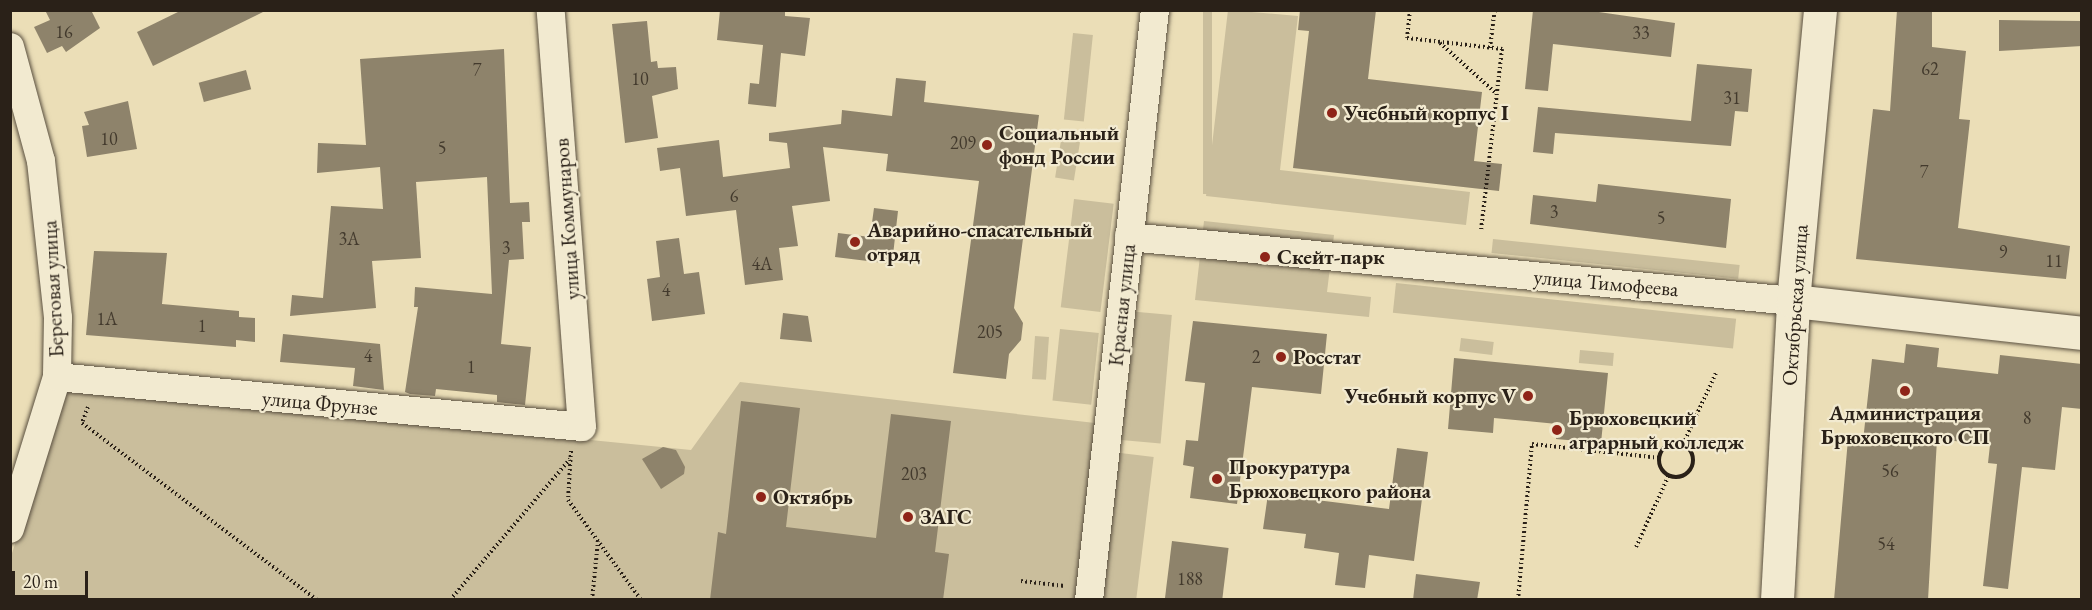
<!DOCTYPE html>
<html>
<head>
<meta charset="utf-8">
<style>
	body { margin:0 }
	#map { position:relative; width:2092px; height:610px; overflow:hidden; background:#ebdeb7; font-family:"EB Garamond",serif }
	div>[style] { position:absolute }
	.green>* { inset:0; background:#cabe9c; transform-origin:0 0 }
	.building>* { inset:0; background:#8e836b; transform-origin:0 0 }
	.path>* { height:4px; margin-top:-2px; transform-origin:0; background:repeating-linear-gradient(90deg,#2a2118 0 1.5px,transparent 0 4.5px) }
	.path>.ring { margin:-2px; padding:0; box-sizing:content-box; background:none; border:4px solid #2a2118; border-radius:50% }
	.roads { filter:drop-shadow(0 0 2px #5a5040) drop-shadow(0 0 2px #5a5040) }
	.street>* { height:28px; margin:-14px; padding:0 14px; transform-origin:14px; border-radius:14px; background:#f2ead0 }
	.secondary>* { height:33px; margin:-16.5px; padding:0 16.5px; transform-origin:16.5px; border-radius:16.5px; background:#f2ead0 }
	.dots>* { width:16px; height:16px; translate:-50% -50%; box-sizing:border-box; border:3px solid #f2ead0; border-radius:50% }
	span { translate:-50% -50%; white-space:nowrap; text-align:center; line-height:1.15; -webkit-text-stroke:4.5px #f2ead0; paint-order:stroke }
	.number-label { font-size:18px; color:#433a2d }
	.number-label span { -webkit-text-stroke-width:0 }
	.poi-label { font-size:21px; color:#2a2118; font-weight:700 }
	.left { translate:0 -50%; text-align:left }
	.right { translate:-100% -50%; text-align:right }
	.street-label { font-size:21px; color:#2a2118 }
	.frame { position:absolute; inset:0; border:12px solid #2a2118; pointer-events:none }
	.scale { position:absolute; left:12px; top:571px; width:76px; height:27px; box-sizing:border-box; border:3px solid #2a2118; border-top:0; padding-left:8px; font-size:18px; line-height:21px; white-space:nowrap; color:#2a2118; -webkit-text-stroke:4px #f2ead0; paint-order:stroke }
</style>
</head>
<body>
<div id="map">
	<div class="green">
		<div style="clip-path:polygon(1228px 10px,1298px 16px,1280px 170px,1470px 192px,1466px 225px,1206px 196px)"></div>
		<div style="left:1203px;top:11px;width:9px;height:183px"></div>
		<div style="left:1073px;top:33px;width:20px;height:87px;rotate:6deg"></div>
		<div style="left:1062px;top:134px;width:19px;height:44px;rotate:9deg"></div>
		<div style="left:1074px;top:199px;width:40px;height:109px;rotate:7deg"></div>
		<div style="clip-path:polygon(1204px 221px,1334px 235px,1327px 292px,1371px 297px,1369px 317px,1195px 300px)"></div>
		<div style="left:1493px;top:239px;width:248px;height:14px;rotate:6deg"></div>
		<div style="left:1396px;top:283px;width:342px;height:30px;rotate:6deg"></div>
		<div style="left:1127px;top:311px;width:45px;height:129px;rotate:5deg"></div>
		<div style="left:1060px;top:329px;width:39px;height:72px;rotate:6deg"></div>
		<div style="left:1035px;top:336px;width:14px;height:43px;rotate:4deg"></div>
		<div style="left:1461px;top:338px;width:33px;height:13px;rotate:7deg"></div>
		<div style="left:1580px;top:350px;width:34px;height:13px;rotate:5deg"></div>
		<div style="clip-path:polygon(740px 382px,1095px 423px,1075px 599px,11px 600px,11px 556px,68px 388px,691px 450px)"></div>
		<div style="left:1112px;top:452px;width:42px;height:149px;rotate:7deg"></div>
	</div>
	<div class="building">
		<div style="clip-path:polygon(45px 10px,91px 10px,100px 28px,66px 52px,62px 46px,47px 53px,34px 27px,50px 20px)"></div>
		<div style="clip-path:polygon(182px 10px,267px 10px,153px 66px,137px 32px)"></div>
		<div style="clip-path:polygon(720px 10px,785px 10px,785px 16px,810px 18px,805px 56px,781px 53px,776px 107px,748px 104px,750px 83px,759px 84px,763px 45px,717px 40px)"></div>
		<div style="clip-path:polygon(1300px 10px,1376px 10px,1368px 79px,1482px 92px,1474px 161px,1502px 164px,1499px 191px,1293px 168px,1309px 31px,1298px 30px)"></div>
		<div style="clip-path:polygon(1533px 10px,1585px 10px,1675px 23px,1671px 57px,1553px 44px,1548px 91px,1525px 89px)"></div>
		<div style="clip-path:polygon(1897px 10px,1932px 10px,1932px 47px,1966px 51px,1959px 119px,1970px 120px,1958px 228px,2070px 246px,2066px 279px,1856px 259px,1873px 109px,1890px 111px)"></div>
		<div style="clip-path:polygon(1999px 20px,2082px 21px,2082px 46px,1999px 51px)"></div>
		<div style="clip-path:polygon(647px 21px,651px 62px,657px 61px,658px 68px,676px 67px,678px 89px,652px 96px,658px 138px,625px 143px,612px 24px)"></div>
		<div style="clip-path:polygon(504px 49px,510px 203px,529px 202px,530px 222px,522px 222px,524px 259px,509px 260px,501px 344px,531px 347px,525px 405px,497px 402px,497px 395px,436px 389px,435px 396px,410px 394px,405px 392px,418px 307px,414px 307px,415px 287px,492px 294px,487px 177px,416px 182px,421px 258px,372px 261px,376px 308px,290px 316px,292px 295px,323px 298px,331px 206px,383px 209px,380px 167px,317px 173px,318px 143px,366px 145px,360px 59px)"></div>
		<div style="clip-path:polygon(1697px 64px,1752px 69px,1748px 112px,1735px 111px,1731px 146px,1555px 133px,1553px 154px,1533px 152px,1538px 107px,1691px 121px)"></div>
		<div style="left:246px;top:70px;width:20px;height:49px;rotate:75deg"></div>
		<div style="clip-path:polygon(896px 78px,926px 81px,924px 102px,1039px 115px,1014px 308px,1023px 323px,1021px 340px,1009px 354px,1006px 379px,953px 373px,979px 181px,886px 171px,888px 154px,823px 147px,830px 201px,792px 206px,798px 246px,779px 248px,783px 280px,745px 285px,736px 210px,686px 216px,680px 168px,660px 171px,657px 148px,719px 140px,723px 177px,790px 168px,787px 143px,769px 141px,769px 133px,841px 124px,842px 110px,892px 116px)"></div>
		<div style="clip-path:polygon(128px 101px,137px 149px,87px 157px,82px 126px,89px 125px,84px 112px)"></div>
		<div style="clip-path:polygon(1598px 184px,1731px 199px,1726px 248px,1530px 224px,1533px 195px,1596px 202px)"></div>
		<div style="clip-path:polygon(874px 208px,898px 211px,892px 264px,835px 257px,838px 233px,870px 237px)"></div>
		<div style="clip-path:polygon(679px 238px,684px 274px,699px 272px,705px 314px,652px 321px,647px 279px,660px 277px,656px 241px)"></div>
		<div style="clip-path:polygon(94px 251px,167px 253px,162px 304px,239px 311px,239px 317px,255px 318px,255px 342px,236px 340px,236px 347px,86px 335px)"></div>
		<div style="clip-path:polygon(783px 313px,808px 316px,812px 342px,780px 339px)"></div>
		<div style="clip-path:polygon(1193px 321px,1327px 334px,1321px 394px,1252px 387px,1237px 504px,1190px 498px,1194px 467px,1183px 465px,1186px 440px,1198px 441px,1205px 383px,1185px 381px)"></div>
		<div style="clip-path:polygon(283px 334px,380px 344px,384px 390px,353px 386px,355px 368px,280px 362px)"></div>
		<div style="clip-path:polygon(1906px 344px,1939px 348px,1937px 367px,1998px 374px,2000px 355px,2082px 364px,2082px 409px,2062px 407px,2055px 470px,2022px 467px,2008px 589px,1983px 586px,1997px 464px,1988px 463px,1990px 445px,1937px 439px,1928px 600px,1834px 600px,1848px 439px,1863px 441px,1872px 359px,1904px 363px)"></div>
		<div style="clip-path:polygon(1454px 358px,1608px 373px,1601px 443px,1556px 439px,1557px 424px,1494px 418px,1493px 433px,1448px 429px)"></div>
		<div style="clip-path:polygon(741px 401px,800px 408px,786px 527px,876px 538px,891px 414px,951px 421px,935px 552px,949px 554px,943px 600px,710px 600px,718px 532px,726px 534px)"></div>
		<div style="clip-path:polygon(663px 447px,676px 450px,685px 467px,684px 474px,661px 489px,642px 459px)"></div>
		<div style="clip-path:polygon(1397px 448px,1428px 452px,1414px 561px,1369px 555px,1365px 588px,1335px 585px,1339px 553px,1304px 548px,1306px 534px,1263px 529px,1268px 494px,1389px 509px)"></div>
		<div style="left:1172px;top:541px;width:57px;height:59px;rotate:7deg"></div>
		<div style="clip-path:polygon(1416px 574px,1480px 582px,1477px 600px,1413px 600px)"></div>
	</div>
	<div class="path">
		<div style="left:1410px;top:10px;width:28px;rotate:96deg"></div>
		<div style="left:1407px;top:38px;width:96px;rotate:6.6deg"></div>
		<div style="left:1502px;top:49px;width:183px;rotate:96.6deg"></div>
		<div style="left:1440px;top:43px;width:76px;rotate:41.8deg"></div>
		<div style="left:1490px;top:48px;width:38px;rotate:-83deg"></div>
		<div style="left:88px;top:407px;width:17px;rotate:111deg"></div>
		<div style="left:82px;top:423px;width:294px;rotate:37deg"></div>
		<div class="ring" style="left:1659px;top:443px;width:30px;height:30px"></div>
		<div style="left:1683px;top:444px;width:78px;rotate:-65.1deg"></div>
		<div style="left:571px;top:451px;width:49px;rotate:93.5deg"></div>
		<div style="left:568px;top:500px;width:124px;rotate:53.9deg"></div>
		<div style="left:1636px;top:547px;width:79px;rotate:-65.4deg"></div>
		<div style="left:1021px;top:581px;width:44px;rotate:6.5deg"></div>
		<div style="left:450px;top:600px;width:185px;rotate:-49.6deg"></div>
		<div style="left:592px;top:600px;width:59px;rotate:-84.2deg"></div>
		<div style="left:1518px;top:600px;width:157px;rotate:-84.9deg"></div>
		<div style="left:1532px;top:444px;width:129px;rotate:6.2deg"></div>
	</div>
	<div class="roads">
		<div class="street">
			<div style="left:10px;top:47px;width:118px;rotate:74.8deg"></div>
			<div style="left:41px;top:161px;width:158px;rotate:83.8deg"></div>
			<div style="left:58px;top:318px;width:59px;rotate:91deg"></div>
			<div style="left:57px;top:377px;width:159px;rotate:107.2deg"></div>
			<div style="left:1129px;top:237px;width:667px;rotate:5.51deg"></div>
			<div style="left:57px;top:377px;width:527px;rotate:5.44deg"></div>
			<div style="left:582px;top:427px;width:418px;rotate:-94.3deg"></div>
			<div style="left:1089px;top:600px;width:594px;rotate:-83.62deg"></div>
		</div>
		<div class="secondary">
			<div style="left:1793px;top:301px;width:291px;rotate:6.3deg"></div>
			<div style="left:1777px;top:600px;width:299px;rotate:-86.9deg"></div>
			<div style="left:1793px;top:301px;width:292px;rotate:-84.7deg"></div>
		</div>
	</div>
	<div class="dots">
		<div style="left:1332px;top:113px;background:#8f2418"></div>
		<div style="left:987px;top:145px;background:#8f2418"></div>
		<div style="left:855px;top:242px;background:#8f2418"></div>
		<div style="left:1265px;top:257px;background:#8f2418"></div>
		<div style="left:1281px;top:357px;background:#8f2418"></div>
		<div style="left:1905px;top:391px;background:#8f2418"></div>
		<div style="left:1528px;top:396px;background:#8f2418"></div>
		<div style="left:1557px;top:430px;background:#8f2418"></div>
		<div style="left:1217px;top:479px;background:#8f2418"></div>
		<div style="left:761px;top:497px;background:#8f2418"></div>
		<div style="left:908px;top:517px;background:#8f2418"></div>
	</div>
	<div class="number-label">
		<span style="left:64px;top:32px">16</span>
		<span style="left:1641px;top:33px">33</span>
		<span style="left:1930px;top:69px">62</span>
		<span style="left:477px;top:70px">7</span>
		<span style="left:640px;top:79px">10</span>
		<span style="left:1732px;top:98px">31</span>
		<span style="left:109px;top:139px">10</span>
		<span style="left:963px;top:143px">209</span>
		<span style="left:442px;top:148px">5</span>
		<span style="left:1924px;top:172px">7</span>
		<span style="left:734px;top:196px">6</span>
		<span style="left:1554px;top:212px">3</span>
		<span style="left:1661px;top:218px">5</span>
		<span style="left:349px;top:239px">3А</span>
		<span style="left:506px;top:248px">3</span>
		<span style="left:2003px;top:252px">9</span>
		<span style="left:2054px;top:261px">11</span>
		<span style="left:762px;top:264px">4А</span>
		<span style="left:666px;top:290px">4</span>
		<span style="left:107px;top:319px">1А</span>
		<span style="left:202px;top:326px">1</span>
		<span style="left:990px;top:332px">205</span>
		<span style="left:368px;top:356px">4</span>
		<span style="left:1256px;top:357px">2</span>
		<span style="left:471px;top:367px">1</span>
		<span style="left:2027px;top:418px">8</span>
		<span style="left:1890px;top:471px">56</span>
		<span style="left:914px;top:474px">203</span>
		<span style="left:1886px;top:544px">54</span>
		<span style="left:1190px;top:579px">188</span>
	</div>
	<div class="poi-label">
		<span class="left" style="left:1344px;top:113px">Учебный корпус I</span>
		<span class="left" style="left:999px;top:145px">Социальный<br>фонд России</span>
		<span class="left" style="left:867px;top:242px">Аварийно-спасательный<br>отряд</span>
		<span class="left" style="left:1277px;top:257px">Скейт-парк</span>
		<span class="left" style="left:1293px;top:357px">Росстат</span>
		<span class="right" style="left:1516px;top:396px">Учебный корпус V</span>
		<span style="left:1905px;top:425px">Администрация<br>Брюховецкого СП</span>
		<span class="left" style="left:1569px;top:430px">Брюховецкий<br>аграрный колледж</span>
		<span class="left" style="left:1229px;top:479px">Прокуратура<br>Брюховецкого района</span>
		<span class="left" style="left:773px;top:497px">Октябрь</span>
		<span class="left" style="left:920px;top:517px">ЗАГС</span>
	</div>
	<div class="street-label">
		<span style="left:567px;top:219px;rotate:-94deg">улица Коммунаров</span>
		<span style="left:1606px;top:283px;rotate:5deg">улица Тимофеева</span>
		<span style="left:53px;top:289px;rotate:-93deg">Береговая улица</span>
		<span style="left:1122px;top:305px;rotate:-84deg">Красная улица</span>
		<span style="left:1795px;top:305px;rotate:-86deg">Октябрьская улица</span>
		<span style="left:320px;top:403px;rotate:5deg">улица Фрунзе</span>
	</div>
	<div class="frame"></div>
	<div class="scale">20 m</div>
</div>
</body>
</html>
